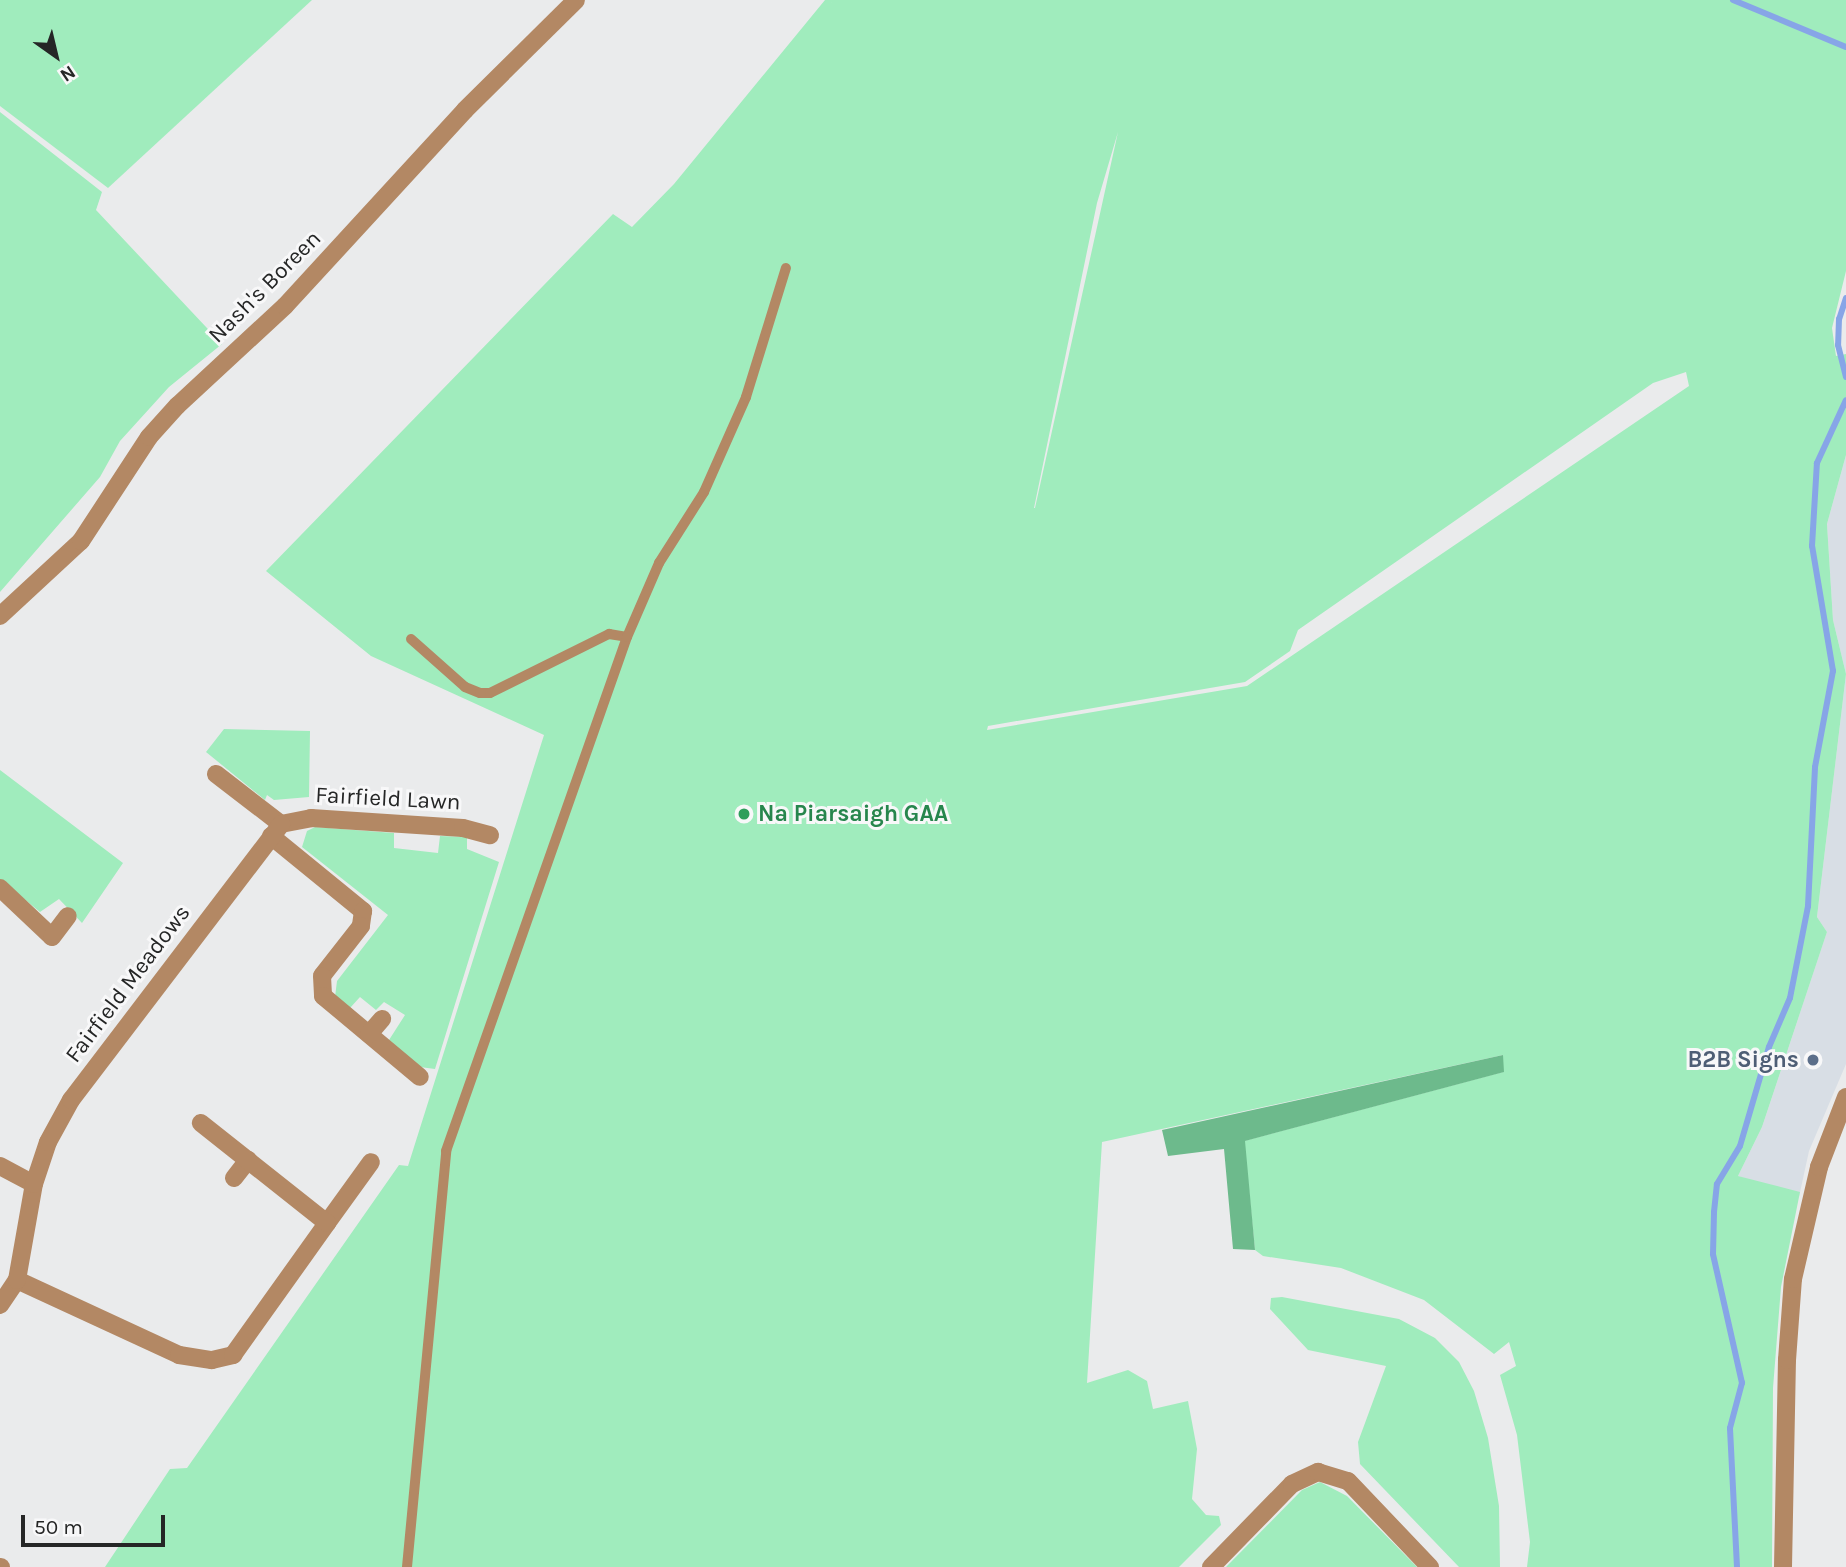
<!DOCTYPE html>
<html>
<head>
<meta charset="utf-8">
<style>
	body { margin:0 }
	#map { position:relative; width:1846px; height:1567px; overflow:hidden; background:#eaebec; font-family:Karla,sans-serif }
	div>[style] { position:absolute }
	.built>* { inset:0; background:#d8dee5 }
	.green>* { inset:0; background:#a0ecbd }
	.forest>* { inset:0; background:#6dba8c }
	.stream>* { height:6px; margin:-3px; padding:0 3px; transform-origin:3px; border-radius:3px; background:#87a5e7 }
	.service>* { height:10px; margin:-5px; padding:0 5px; transform-origin:5px; border-radius:5px; background:#b38864 }
	.minor>* { height:18px; margin:-9px; padding:0 9px; transform-origin:9px; border-radius:9px; background:#b38864 }
	.tertiary>* { height:18px; margin:-9px; padding:0 9px; transform-origin:9px; border-radius:9px; background:#b38864 }
	.dots>* { width:19px; height:19px; translate:-50% -50%; box-sizing:border-box; border:4px solid #f8f8f9; border-radius:50% }
	span { translate:-50% -50%; white-space:nowrap; text-align:center; line-height:1.15; -webkit-text-stroke:6px #f8f8f9; paint-order:stroke }
	.street-label { font-size:23px; color:#252626 }
	.leisure-label { font-size:23px; color:#27864d; font-weight:700 }
	.left { translate:0 -50%; text-align:left }
	.service-label { font-size:23px; color:#4e5e75; font-weight:700 }
	.right { translate:-100% -50%; text-align:right }
	.north { position:absolute; left:21px; top:21px; width:70px; height:70px; -webkit-text-stroke:5px #f8f8f9; paint-order:stroke; rotate:146deg; font-size:19px; font-weight:700; line-height:28px; text-align:center; color:#252626 }
	.north::after { content:''; display:block; margin:auto; width:24px; height:32px; background:#252626; clip-path:polygon(50% 0,100% 100%,50% 72%,0 100%) }
	.scale { position:absolute; left:21px; top:1515px; width:144px; height:32px; box-sizing:border-box; border:4px solid #252626; border-top:0; padding-left:9px; font-size:21px; line-height:24px; white-space:nowrap; color:#252626; -webkit-text-stroke:5px #f8f8f9; paint-order:stroke }
</style>
</head>
<body>
<div id="map">
	<div class="built">
		<div style="clip-path:polygon(1846px 455px,1846px 1064px,1809px 1151px,1799px 1197px,1738px 1176px,1762px 1127px,1827px 932px,1817px 917px,1846px 674px,1833px 620px,1827px 524px)"></div>
	</div>
	<div class="green">
		<div style="clip-path:polygon(0 0,312px 0,108px 188px,0 106px)"></div>
		<div style="clip-path:polygon(evenodd,825px 0,1846px 0,1846px 271px,1832px 328px,1836px 356px,1846px 354px,1846px 455px,1827px 524px,1833px 620px,1846px 674px,1817px 917px,1827px 932px,1762px 1127px,1738px 1176px,1800px 1192px,1781px 1287px,1773px 1388px,1772px 1567px,1527px 1567px,1530px 1542px,1517px 1435px,1500px 1375px,1516px 1366px,1509px 1342px,1494px 1354px,1424px 1300px,1341px 1268px,1263px 1256px,1255px 1250px,1244px 1141px,1503px 1072px,1503px 1055px,1102px 1142px,1087px 1383px,1128px 1370px,1147px 1381px,1153px 1409px,1188px 1401px,1197px 1449px,1192px 1499px,1206px 1515px,1219px 1516px,1221px 1525px,1179px 1567px,105px 1567px,170px 1469px,187px 1468px,399px 1165px,408px 1166px,544px 735px,371px 656px,266px 571px,613px 214px,632px 227px,674px 184px,825px 0,1118px 132px,1035px 508px,1034px 508px,1097px 203px,1118px 132px,825px 0,1686px 372px,1689px 386px,1247px 686px,987px 730px,988px 726px,1245px 682px,1290px 651px,1298px 630px,1653px 383px,1686px 372px)"></div>
		<div style="clip-path:polygon(0 112px,102px 192px,96px 210px,222px 344px,169px 387px,120px 441px,100px 477px,0 592px)"></div>
		<div style="clip-path:polygon(224px 729px,310px 731px,309px 797px,274px 800px,267px 795px,265px 800px,206px 752px)"></div>
		<div style="clip-path:polygon(0 770px,123px 863px,82px 923px,59px 899px,40px 912px,0 879px)"></div>
		<div style="clip-path:polygon(315px 827px,394px 833px,394px 848px,438px 853px,440px 836px,467px 837px,467px 849px,499px 862px,435px 1069px,420px 1067px,389px 1040px,405px 1015px,384px 1002px,376px 1010px,360px 997px,350px 1008px,335px 997px,337px 981px,388px 915px,302px 847px,307px 831px)"></div>
		<div style="clip-path:polygon(1282px 1297px,1399px 1319px,1435px 1338px,1459px 1362px,1474px 1391px,1488px 1438px,1499px 1506px,1500px 1567px,1459px 1567px,1360px 1464px,1358px 1442px,1386px 1366px,1308px 1350px,1270px 1309px,1271px 1298px)"></div>
		<div style="clip-path:polygon(1320px 1482px,1347px 1496px,1417px 1567px,1226px 1567px,1302px 1490px)"></div>
	</div>
	<div class="forest">
		<div style="clip-path:polygon(1503px 1055px,1504px 1072px,1245px 1141px,1255px 1250px,1233px 1249px,1224px 1149px,1168px 1156px,1162px 1130px)"></div>
	</div>
	<div class="stream">
		<div style="left:1733px;top:0;width:122px;rotate:22.6deg"></div>
		<div style="left:1846px;top:298px;width:22px;rotate:108deg"></div>
		<div style="left:1839px;top:319px;width:26px;rotate:92deg"></div>
		<div style="left:1838px;top:345px;width:33px;rotate:76deg"></div>
		<div style="left:1737px;top:1567px;width:139px;rotate:-92.9deg"></div>
		<div style="left:1730px;top:1428px;width:47px;rotate:-75.1deg"></div>
		<div style="left:1742px;top:1383px;width:132px;rotate:-102.7deg"></div>
		<div style="left:1713px;top:1254px;width:42px;rotate:-88.6deg"></div>
		<div style="left:1714px;top:1212px;width:28px;rotate:-84deg"></div>
		<div style="left:1717px;top:1184px;width:44px;rotate:-58.8deg"></div>
		<div style="left:1740px;top:1146px;width:103px;rotate:-73.7deg"></div>
		<div style="left:1769px;top:1047px;width:53px;rotate:-66.8deg"></div>
		<div style="left:1790px;top:998px;width:94px;rotate:-78.9deg"></div>
		<div style="left:1808px;top:906px;width:139px;rotate:-87.1deg"></div>
		<div style="left:1815px;top:767px;width:98px;rotate:-79.4deg"></div>
		<div style="left:1833px;top:671px;width:127px;rotate:-99.5deg"></div>
		<div style="left:1812px;top:546px;width:83px;rotate:-86.6deg"></div>
		<div style="left:1817px;top:463px;width:69px;rotate:-65.3deg"></div>
	</div>
	<div class="service">
		<div style="left:411px;top:639px;width:72px;rotate:41.6deg"></div>
		<div style="left:465px;top:687px;width:16px;rotate:22deg"></div>
		<div style="left:480px;top:693px;width:10px"></div>
		<div style="left:490px;top:693px;width:133px;rotate:-26.4deg"></div>
		<div style="left:609px;top:634px;width:18px;rotate:9deg"></div>
		<div style="left:407px;top:1567px;width:418px;rotate:-84.6deg"></div>
		<div style="left:446px;top:1151px;width:545px;rotate:-70.6deg"></div>
		<div style="left:627px;top:637px;width:81px;rotate:-66.6deg"></div>
		<div style="left:659px;top:563px;width:84px;rotate:-57.6deg"></div>
		<div style="left:704px;top:492px;width:104px;rotate:-66.1deg"></div>
		<div style="left:746px;top:397px;width:135px;rotate:-72.8deg"></div>
	</div>
	<div class="minor">
		<div style="left:0;top:616px;width:110px;rotate:-42.8deg"></div>
		<div style="left:81px;top:541px;width:124px;rotate:-56.8deg"></div>
		<div style="left:149px;top:437px;width:42px;rotate:-47.9deg"></div>
		<div style="left:177px;top:406px;width:147px;rotate:-42.8deg"></div>
		<div style="left:285px;top:306px;width:266px;rotate:-47.4deg"></div>
		<div style="left:465px;top:110px;width:156px;rotate:-44.7deg"></div>
		<div style="left:216px;top:774px;width:82px;rotate:37.6deg"></div>
		<div style="left:281px;top:824px;width:31px;rotate:-11deg"></div>
		<div style="left:311px;top:818px;width:152px;rotate:3.8deg"></div>
		<div style="left:463px;top:828px;width:28px;rotate:15deg"></div>
		<div style="left:271px;top:836px;width:119px;rotate:39.2deg"></div>
		<div style="left:363px;top:911px;width:15px;rotate:98deg"></div>
		<div style="left:361px;top:926px;width:63px;rotate:128deg"></div>
		<div style="left:322px;top:976px;width:20px;rotate:87deg"></div>
		<div style="left:323px;top:996px;width:126px;rotate:39.9deg"></div>
		<div style="left:0;top:888px;width:71px;rotate:43.3deg"></div>
		<div style="left:52px;top:937px;width:26px;rotate:-53deg"></div>
		<div style="left:369px;top:1034px;width:20px;rotate:-49deg"></div>
		<div style="left:0;top:1166px;width:38px;rotate:28deg"></div>
		<div style="left:234px;top:1178px;width:23px;rotate:-52deg"></div>
		<div style="left:327px;top:1223px;width:75px;rotate:-54.2deg"></div>
		<div style="left:17px;top:1280px;width:179px;rotate:24.8deg"></div>
		<div style="left:179px;top:1355px;width:33px;rotate:9deg"></div>
		<div style="left:212px;top:1360px;width:22px;rotate:-13deg"></div>
		<div style="left:233px;top:1355px;width:162px;rotate:-54.5deg"></div>
		<div style="left:327px;top:1223px;width:161px;rotate:-141.6deg"></div>
		<div style="left:0;top:1305px;width:30px;rotate:-56deg"></div>
		<div style="left:17px;top:1280px;width:97px;rotate:-80deg"></div>
		<div style="left:34px;top:1184px;width:44px;rotate:-71.6deg"></div>
		<div style="left:48px;top:1142px;width:48px;rotate:-61.3deg"></div>
		<div style="left:71px;top:1100px;width:347px;rotate:-52.7deg"></div>
	</div>
	<div class="tertiary">
		<div style="left:0;top:1567px;width:1px"></div>
		<div style="left:1211px;top:1567px;width:116px;rotate:-45.7deg"></div>
		<div style="left:1292px;top:1484px;width:29px;rotate:-25deg"></div>
		<div style="left:1318px;top:1472px;width:31px;rotate:17deg"></div>
		<div style="left:1348px;top:1481px;width:119px;rotate:46.4deg"></div>
		<div style="left:1783px;top:1567px;width:207px;rotate:-88.9deg"></div>
		<div style="left:1787px;top:1360px;width:81px;rotate:-85.8deg"></div>
		<div style="left:1793px;top:1279px;width:115px;rotate:-76.9deg"></div>
		<div style="left:1819px;top:1167px;width:75px;rotate:-68.9deg"></div>
	</div>
	<div class="dots">
		<div style="left:744px;top:814px;background:#2e9e5b"></div>
		<div style="left:1813px;top:1060px;background:#5c6f8a"></div>
	</div>
	<div class="street-label">
		<span style="left:265px;top:287px;rotate:-45deg">Nash's Boreen</span>
		<span style="left:388px;top:799px;rotate:3deg">Fairfield Lawn</span>
		<span style="left:128px;top:984px;rotate:-53deg">Fairfield Meadows</span>
	</div>
	<div class="leisure-label">
		<span class="left" style="left:758px;top:814px">Na Piarsaigh GAA</span>
	</div>
	<div class="service-label">
		<span class="right" style="left:1799px;top:1060px">B2B Signs</span>
	</div>
	<div class="north">N</div>
	<div class="scale">50 m</div>
</div>
</body>
</html>
